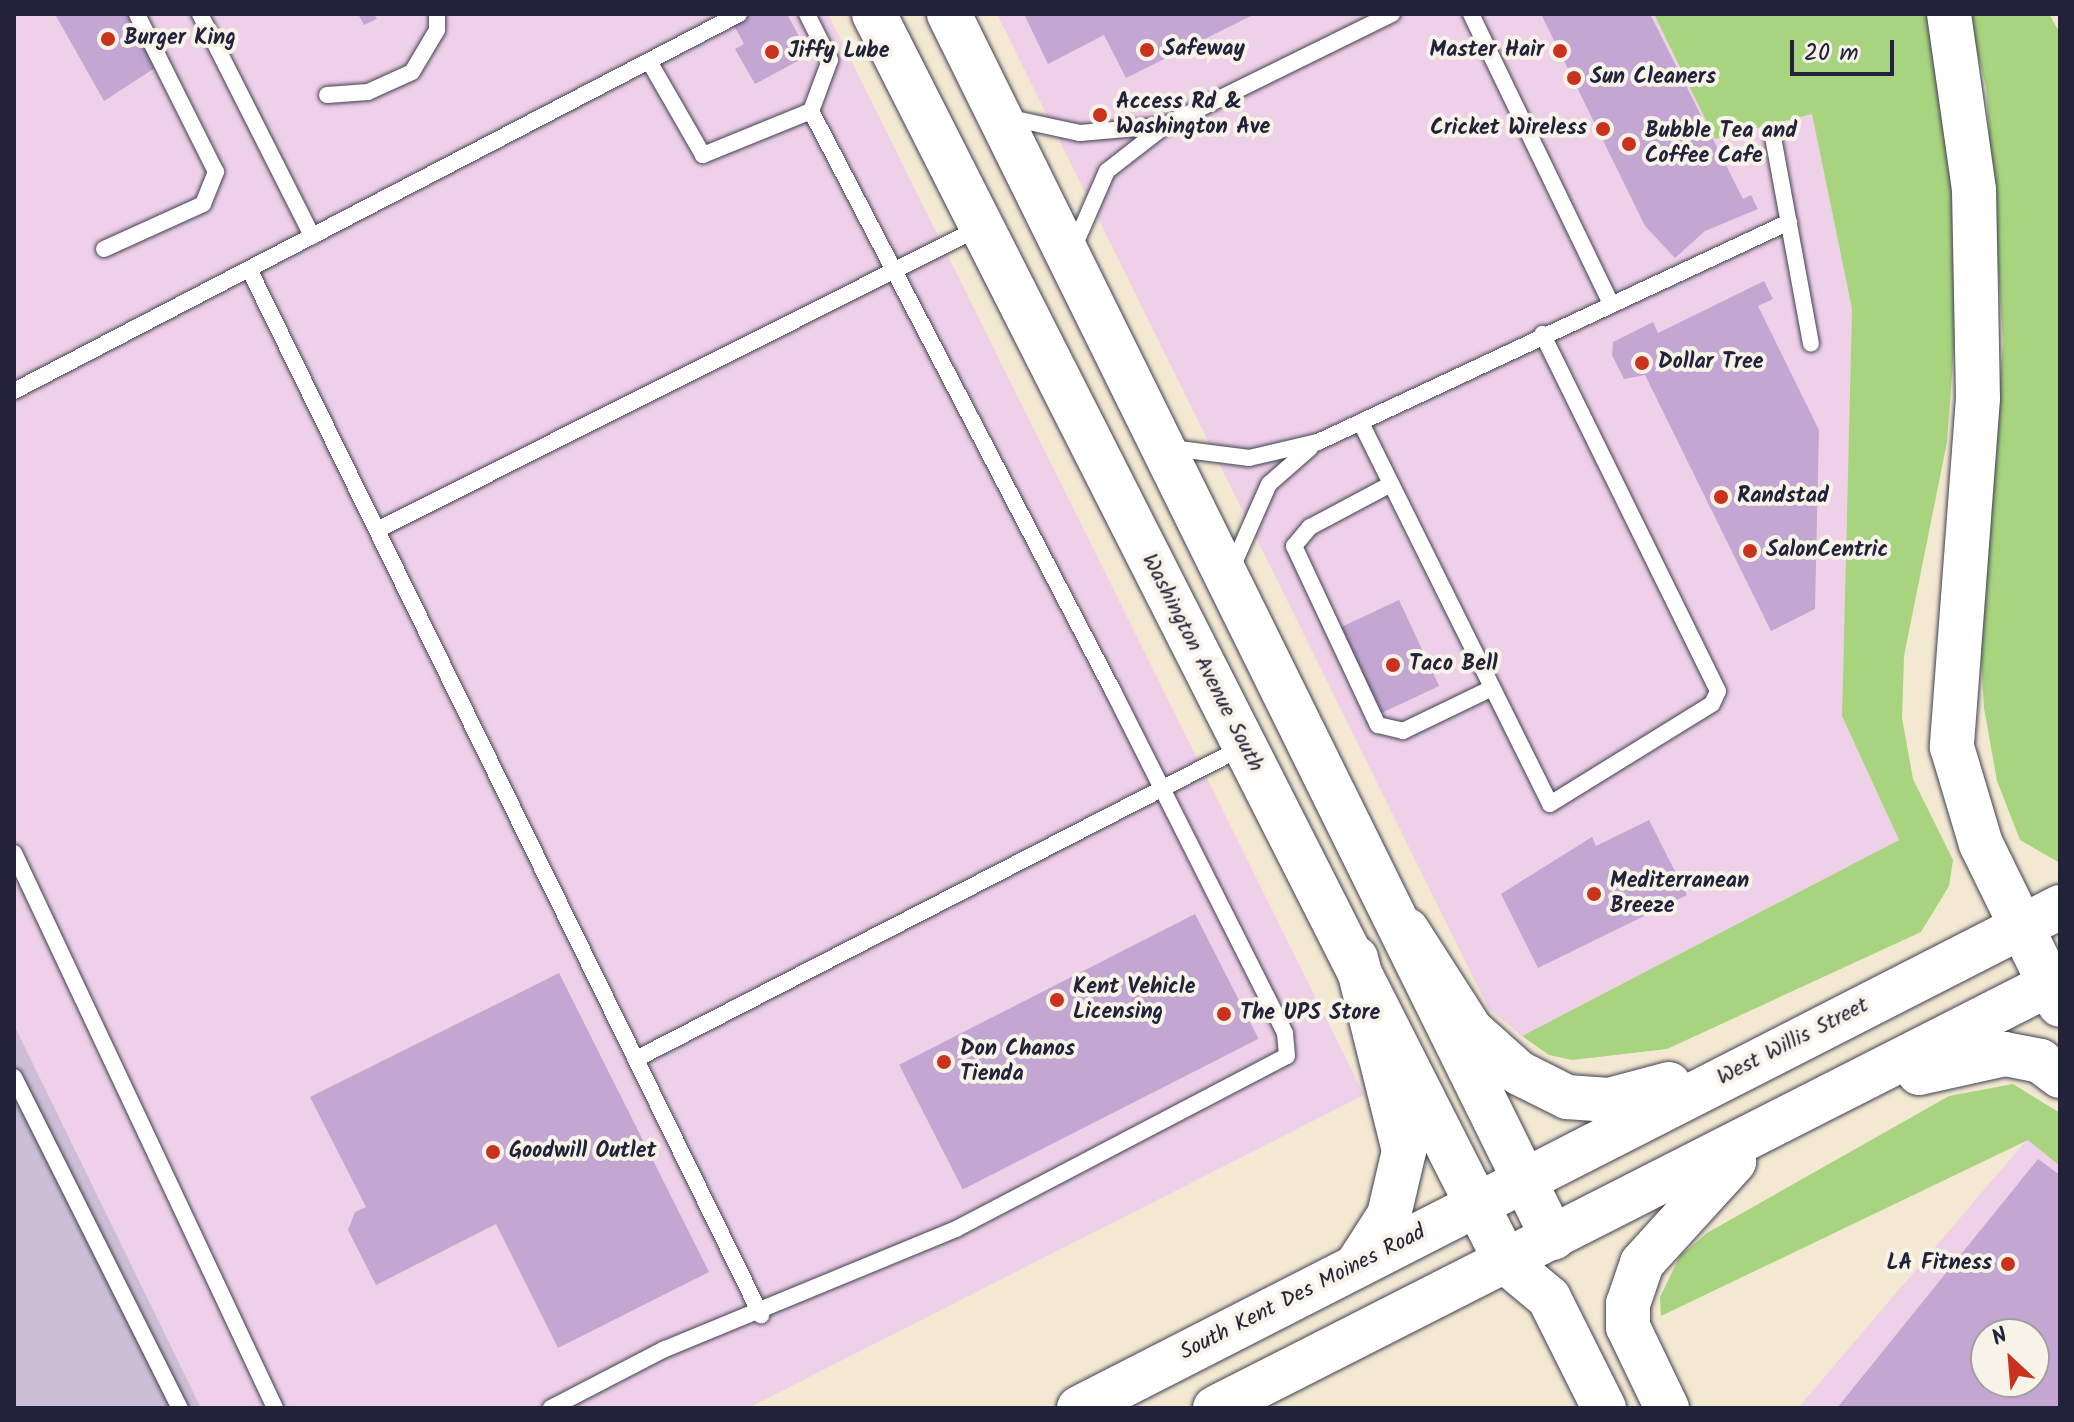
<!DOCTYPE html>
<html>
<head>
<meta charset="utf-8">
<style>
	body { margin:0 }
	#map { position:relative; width:2074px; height:1422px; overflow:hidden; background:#f3e8d2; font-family:Kalam,sans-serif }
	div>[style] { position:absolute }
	.built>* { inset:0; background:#eed0e8 }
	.industrial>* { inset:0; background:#ccbed4 }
	.green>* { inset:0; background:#a8d37f }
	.building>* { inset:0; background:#c4a6d2; transform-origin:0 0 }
	.roads { filter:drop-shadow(0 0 2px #414052) drop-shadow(0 0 2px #414052) }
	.lane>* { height:16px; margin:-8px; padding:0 8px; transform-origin:8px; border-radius:8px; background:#fff }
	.secondary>* { height:44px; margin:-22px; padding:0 22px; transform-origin:22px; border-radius:22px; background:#fff }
	.primary>* { height:44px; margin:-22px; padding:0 22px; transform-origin:22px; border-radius:22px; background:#fff }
	.highway>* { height:44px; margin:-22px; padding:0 22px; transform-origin:22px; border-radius:22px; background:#fff }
	.dots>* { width:22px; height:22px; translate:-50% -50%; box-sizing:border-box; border:4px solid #f7f3e8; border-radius:50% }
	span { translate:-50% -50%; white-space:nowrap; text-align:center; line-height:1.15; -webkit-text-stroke:8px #f7f3e8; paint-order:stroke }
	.poi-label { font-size:22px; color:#22223b; font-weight:700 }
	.left { translate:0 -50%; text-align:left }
	.right { translate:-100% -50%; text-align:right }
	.street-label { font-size:22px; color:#22223b }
	.frame { position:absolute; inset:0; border:16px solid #22223b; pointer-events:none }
	.north { position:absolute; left:1970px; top:1318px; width:80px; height:80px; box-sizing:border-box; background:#f7f3e8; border:2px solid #a29fa3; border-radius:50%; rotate:334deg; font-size:22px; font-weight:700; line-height:32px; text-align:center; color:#22223b }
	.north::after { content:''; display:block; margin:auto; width:28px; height:36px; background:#c8321e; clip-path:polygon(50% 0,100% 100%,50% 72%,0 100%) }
	.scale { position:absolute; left:1790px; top:40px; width:104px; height:36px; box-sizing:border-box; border:4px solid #22223b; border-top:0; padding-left:10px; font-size:24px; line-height:28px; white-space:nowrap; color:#22223b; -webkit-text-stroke:6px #f7f3e8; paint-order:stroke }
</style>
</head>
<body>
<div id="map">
	<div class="built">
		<div style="clip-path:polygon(14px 14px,828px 14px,1364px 1095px,748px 1408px,201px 1408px,14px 1026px)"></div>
		<div style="clip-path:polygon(997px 14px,1654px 14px,1715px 139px,1812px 114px,1852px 309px,1842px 716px,1899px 840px,1522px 1036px,1489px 1009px)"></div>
		<div style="clip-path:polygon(evenodd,2035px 1130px,2060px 1149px,2060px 1408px,1798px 1408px,2035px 1130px,1986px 1334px,2034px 1334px,2034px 1382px,1986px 1382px,1986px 1334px)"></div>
	</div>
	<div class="industrial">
		<div style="clip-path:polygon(14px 1025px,201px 1408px,14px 1408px)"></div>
	</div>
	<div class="green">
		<div style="clip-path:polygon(1654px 14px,1928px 14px,1951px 180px,1957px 306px,1947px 442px,1904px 656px,1902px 718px,1913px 779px,1953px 860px,1949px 886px,1921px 932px,1667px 1049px,1572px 1060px,1549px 1055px,1522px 1036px,1899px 840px,1842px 716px,1852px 309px,1812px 114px,1715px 139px)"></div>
		<div style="clip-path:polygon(1968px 14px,2049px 14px,2060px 33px,2060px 863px,2020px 840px,1997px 781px,1984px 708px,1980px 641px,2003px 341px,1986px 87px)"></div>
		<div style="clip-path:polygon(2013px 1084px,2060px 1113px,2060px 1166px,2028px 1140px,1661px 1316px,1660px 1297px,1680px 1256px,1707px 1233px,1949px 1096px)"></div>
	</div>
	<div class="building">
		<div style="clip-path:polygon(55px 14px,136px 14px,161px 64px,104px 101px)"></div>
		<div style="clip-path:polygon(358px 14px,374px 14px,377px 19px,364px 25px)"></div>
		<div style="clip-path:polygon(728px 14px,787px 14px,809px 55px,755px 84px,735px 49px,744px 44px)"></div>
		<div style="clip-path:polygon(1024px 14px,1255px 14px,1126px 78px,1104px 35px,1048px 64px)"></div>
		<div style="clip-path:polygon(1541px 14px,1650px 14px,1743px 199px,1751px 195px,1758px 209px,1705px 231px,1675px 258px,1645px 226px)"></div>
		<div style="clip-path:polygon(1764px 281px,1773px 299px,1758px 306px,1819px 430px,1815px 609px,1771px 631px,1645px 375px,1624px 379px,1612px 355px,1613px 342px,1653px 322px,1658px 333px)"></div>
		<div style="left:1399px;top:600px;width:95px;height:66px;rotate:65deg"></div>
		<div style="clip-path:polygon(1649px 820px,1687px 895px,1538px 968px,1501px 894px,1592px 837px,1596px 846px)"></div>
		<div style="left:1195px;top:914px;width:140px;height:332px;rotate:63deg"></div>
		<div style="clip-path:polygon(559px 973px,709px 1272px,558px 1348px,496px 1224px,376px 1285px,348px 1230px,355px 1212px,366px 1207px,310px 1097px)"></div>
		<div style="clip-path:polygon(evenodd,2038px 1159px,2060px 1175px,2060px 1408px,1837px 1408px,2038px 1159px,1986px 1334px,2034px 1334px,2034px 1382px,1986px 1382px,1986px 1334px)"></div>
	</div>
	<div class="roads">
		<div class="lane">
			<div style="left:200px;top:14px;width:249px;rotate:63.2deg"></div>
			<div style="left:807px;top:14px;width:51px;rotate:63.4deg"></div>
			<div style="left:830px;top:60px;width:54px;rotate:110.4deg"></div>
			<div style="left:1471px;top:14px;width:319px;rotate:64.2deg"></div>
			<div style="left:327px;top:95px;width:41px;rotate:-4.2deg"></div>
			<div style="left:368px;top:92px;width:48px;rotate:-24.4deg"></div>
			<div style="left:412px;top:72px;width:49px;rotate:-59.2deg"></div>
			<div style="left:437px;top:30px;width:16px;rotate:-90deg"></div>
			<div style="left:1006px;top:117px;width:76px;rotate:12.2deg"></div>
			<div style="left:1080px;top:133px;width:80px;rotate:-5deg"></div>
			<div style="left:1773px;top:137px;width:210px;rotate:79.6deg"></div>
			<div style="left:104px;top:249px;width:109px;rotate:-24.4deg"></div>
			<div style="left:203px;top:204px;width:35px;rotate:-68deg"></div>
			<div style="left:216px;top:172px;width:177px;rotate:-116.6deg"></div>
			<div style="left:1072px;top:251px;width:87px;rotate:-66.4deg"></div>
			<div style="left:1107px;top:171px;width:75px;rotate:-37.9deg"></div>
			<div style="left:1166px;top:125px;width:252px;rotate:-26.2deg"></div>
			<div style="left:249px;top:269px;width:1165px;rotate:63.92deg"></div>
			<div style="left:14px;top:391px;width:817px;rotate:-27.47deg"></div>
			<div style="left:1361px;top:423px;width:425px;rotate:63.6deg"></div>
			<div style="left:1550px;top:804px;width:190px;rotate:-31.7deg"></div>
			<div style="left:1712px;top:704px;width:14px;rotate:-65deg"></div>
			<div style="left:1718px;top:691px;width:398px;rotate:-116.2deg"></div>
			<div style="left:1171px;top:448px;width:79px;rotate:7.3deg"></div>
			<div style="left:1249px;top:458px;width:71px;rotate:-13.1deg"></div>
			<div style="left:1318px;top:442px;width:520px;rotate:-25.04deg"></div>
			<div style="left:1391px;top:484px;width:92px;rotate:152deg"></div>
			<div style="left:1310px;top:527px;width:25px;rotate:130deg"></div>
			<div style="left:1294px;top:546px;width:198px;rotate:64.9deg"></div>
			<div style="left:1378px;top:725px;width:26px;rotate:13deg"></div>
			<div style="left:1403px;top:731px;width:99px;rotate:-25.8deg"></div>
			<div style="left:377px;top:530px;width:674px;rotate:-26.64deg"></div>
			<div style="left:1231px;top:570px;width:94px;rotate:-66.2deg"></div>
			<div style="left:1269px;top:484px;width:55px;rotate:-41.3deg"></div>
			<div style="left:14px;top:853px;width:613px;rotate:64.81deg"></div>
			<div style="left:636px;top:1059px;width:682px;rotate:-27.2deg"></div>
			<div style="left:14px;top:1077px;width:370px;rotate:63.4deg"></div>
			<div style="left:551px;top:1408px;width:128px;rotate:-27.4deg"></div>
			<div style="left:665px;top:1349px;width:315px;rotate:-22.4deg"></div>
			<div style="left:956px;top:1229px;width:373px;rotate:-27.6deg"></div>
			<div style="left:1287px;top:1056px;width:23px;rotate:-95deg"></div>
			<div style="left:1285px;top:1033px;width:383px;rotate:-116.7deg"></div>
			<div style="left:1113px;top:691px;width:654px;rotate:-117.51deg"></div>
			<div style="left:811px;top:111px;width:117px;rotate:157.8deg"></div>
			<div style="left:703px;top:155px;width:108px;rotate:-119.9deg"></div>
		</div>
		<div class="secondary">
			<div style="left:1506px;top:1262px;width:56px;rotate:39.9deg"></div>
			<div style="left:1549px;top:1298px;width:123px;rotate:63.4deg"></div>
		</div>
		<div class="primary">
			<div style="left:874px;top:14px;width:1399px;rotate:63.14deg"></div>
			<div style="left:949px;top:14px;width:1365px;rotate:63.74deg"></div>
		</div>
		<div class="highway">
			<div style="left:1949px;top:14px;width:178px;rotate:81.9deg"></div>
			<div style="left:1974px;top:190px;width:208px;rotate:88.9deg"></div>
			<div style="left:1978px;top:398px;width:350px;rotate:94.3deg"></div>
			<div style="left:1952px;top:747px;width:101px;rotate:73.4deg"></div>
			<div style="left:1981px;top:844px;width:179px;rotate:63.9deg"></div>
			<div style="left:1407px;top:930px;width:119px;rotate:57.4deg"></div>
			<div style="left:1471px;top:1030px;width:64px;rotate:41.9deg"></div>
			<div style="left:1519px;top:1073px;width:54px;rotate:26.6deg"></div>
			<div style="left:1567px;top:1097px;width:42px;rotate:4.1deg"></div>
			<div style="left:1609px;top:1100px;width:62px;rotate:-14.9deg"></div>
			<div style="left:1356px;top:958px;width:199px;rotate:76deg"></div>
			<div style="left:1404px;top:1151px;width:66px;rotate:103.2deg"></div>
			<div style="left:1389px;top:1215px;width:56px;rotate:122.6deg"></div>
			<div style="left:1919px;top:1073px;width:88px;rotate:-12.5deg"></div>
			<div style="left:2005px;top:1054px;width:36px;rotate:11deg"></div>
			<div style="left:2040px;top:1061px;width:25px;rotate:37deg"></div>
			<div style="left:1079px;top:1408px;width:1102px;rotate:-27.05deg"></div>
			<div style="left:1215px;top:1408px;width:948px;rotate:-26.92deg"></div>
			<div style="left:1667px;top:1408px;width:90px;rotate:-115.7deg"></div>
			<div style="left:1628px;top:1327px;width:23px;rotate:-90deg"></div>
			<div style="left:1628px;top:1304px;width:43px;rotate:-71.1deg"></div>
			<div style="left:1642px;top:1263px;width:137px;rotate:-47.7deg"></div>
		</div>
	</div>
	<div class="dots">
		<div style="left:108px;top:39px;background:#c8321e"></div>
		<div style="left:1147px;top:50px;background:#c8321e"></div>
		<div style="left:1560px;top:51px;background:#c8321e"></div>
		<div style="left:772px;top:52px;background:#c8321e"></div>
		<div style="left:1574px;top:78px;background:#c8321e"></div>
		<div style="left:1100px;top:115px;background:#c8321e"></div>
		<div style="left:1603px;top:129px;background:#c8321e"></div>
		<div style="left:1629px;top:144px;background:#c8321e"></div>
		<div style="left:1642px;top:363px;background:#c8321e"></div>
		<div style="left:1721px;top:497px;background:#c8321e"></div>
		<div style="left:1750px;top:551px;background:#c8321e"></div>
		<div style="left:1393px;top:665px;background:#c8321e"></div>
		<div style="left:1594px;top:894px;background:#c8321e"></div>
		<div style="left:1057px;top:1000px;background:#c8321e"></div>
		<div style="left:1224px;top:1014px;background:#c8321e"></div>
		<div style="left:944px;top:1062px;background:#c8321e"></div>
		<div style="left:493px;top:1152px;background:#c8321e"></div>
		<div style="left:2008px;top:1264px;background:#c8321e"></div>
	</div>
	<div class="poi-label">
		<span class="left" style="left:124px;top:39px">Burger King</span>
		<span class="left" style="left:1163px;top:50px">Safeway</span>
		<span class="right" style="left:1544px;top:51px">Master Hair</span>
		<span class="left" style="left:788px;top:52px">Jiffy Lube</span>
		<span class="left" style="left:1590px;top:78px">Sun Cleaners</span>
		<span class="left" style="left:1116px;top:115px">Access Rd &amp;<br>Washington Ave</span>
		<span class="right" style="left:1587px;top:129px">Cricket Wireless</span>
		<span class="left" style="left:1645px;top:144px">Bubble Tea and<br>Coffee Cafe</span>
		<span class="left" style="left:1658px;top:363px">Dollar Tree</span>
		<span class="left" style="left:1737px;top:497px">Randstad</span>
		<span class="left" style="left:1766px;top:551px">SalonCentric</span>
		<span class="left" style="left:1409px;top:665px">Taco Bell</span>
		<span class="left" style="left:1610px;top:894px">Mediterranean<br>Breeze</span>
		<span class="left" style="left:1073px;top:1000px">Kent Vehicle<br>Licensing</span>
		<span class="left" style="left:1240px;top:1014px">The UPS Store</span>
		<span class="left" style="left:960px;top:1062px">Don Chanos<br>Tienda</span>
		<span class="left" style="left:509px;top:1152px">Goodwill Outlet</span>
		<span class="right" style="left:1992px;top:1264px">LA Fitness</span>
	</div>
	<div class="street-label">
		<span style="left:1202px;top:663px;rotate:63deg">Washington Avenue South</span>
		<span style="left:1793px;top:1042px;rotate:-27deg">West Willis Street</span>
		<span style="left:1303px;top:1293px;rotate:-27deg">South Kent Des Moines Road</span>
	</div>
	<div class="frame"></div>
	<div class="north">N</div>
	<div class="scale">20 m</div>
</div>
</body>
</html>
